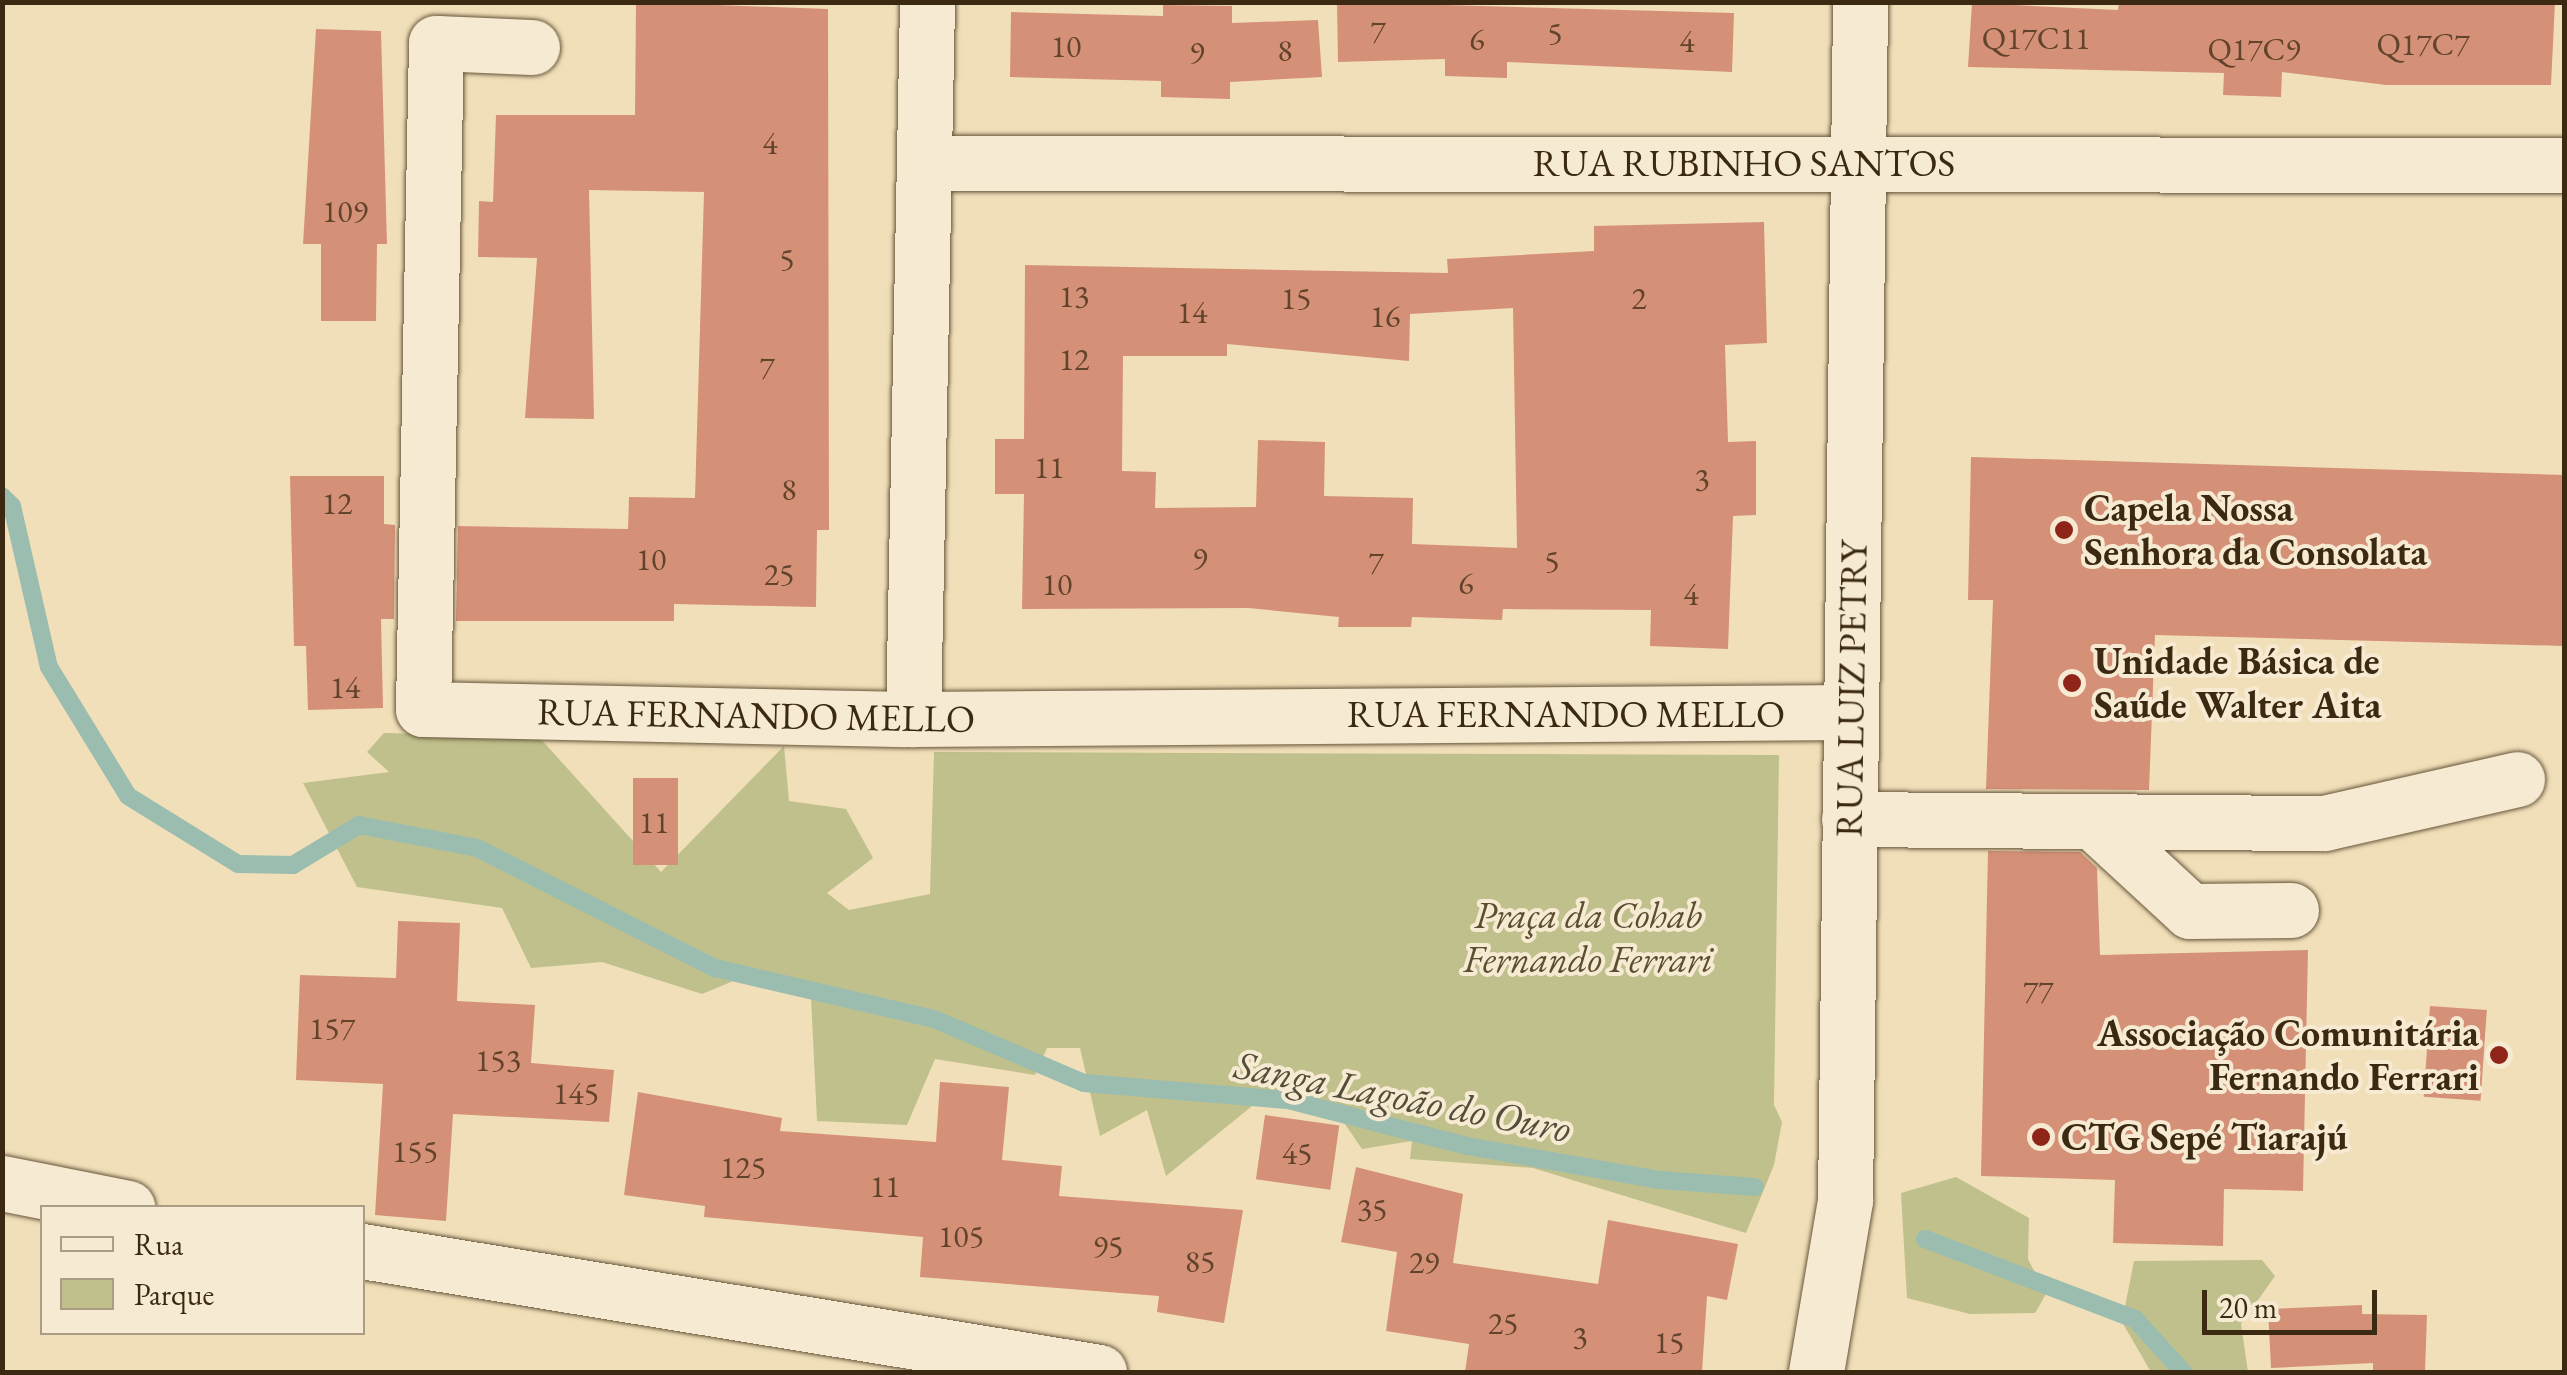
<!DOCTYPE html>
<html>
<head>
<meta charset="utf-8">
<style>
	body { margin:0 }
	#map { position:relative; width:2567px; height:1375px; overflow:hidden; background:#f1dfb9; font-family:"EB Garamond",serif }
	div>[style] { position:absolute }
	.green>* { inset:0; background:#bfc08c }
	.stream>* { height:18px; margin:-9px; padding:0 9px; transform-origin:9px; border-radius:9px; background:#9bbdb0 }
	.building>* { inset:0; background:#d59178; transform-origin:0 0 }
	.roads { filter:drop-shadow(0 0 2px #68563b) drop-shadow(0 0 2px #68563b) }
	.minor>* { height:55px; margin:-27.5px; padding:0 27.5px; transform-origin:27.5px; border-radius:27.5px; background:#f6ead2 }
	.dots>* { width:28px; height:28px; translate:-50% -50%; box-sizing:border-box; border:5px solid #f6ead2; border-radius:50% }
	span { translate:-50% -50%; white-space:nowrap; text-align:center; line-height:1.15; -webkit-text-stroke:8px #f6ead2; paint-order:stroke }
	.number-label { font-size:32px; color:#62432b }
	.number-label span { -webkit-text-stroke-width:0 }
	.street-label { font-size:38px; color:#3b2911 }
	.poi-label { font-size:38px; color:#3b2911; font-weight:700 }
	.left { translate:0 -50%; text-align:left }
	.right { translate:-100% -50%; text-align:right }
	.park-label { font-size:38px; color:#5c4f30; font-style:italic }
	.water-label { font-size:40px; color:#534e39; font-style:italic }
	.frame { position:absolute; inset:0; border:5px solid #3b2911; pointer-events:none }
	.legend { position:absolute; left:40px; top:1205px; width:325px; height:130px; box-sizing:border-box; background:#f6ead2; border:2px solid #ab9d85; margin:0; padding:12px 18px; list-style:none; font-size:30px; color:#3b2911 }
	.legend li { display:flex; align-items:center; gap:20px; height:50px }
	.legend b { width:50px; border:2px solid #ab9d85 }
	.scale { position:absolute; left:2202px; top:1290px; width:175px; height:45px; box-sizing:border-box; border:5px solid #3b2911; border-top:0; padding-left:12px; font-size:30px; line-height:35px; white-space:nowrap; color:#3b2911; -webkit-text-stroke:8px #f6ead2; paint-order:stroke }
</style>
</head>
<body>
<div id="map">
	<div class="green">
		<div style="clip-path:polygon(384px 733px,539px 737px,661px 872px,784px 746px,789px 801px,846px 809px,873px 858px,827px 893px,849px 910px,930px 894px,934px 752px,1779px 755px,1774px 1105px,1782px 1122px,1774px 1165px,1746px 1233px,1533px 1168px,1410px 1159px,1412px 1141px,1362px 1149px,1336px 1111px,1257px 1102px,1166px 1176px,1147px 1110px,1100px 1136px,1080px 1048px,1047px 1048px,1035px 1075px,935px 1059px,907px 1125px,817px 1121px,811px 997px,755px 972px,702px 994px,602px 962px,531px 968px,502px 908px,357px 887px,303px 783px,389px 772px,367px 752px)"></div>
		<div style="clip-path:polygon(1956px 1177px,2029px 1218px,2028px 1259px,2046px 1294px,2035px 1313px,1970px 1314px,1907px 1298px,1901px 1193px)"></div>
		<div style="clip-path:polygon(2262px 1260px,2275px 1276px,2241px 1324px,2248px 1372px,2151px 1372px,2122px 1322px,2134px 1261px)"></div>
	</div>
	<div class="stream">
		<div style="left:2px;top:496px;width:14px;rotate:45deg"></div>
		<div style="left:12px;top:506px;width:165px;rotate:77.1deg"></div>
		<div style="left:49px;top:667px;width:151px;rotate:58.5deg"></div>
		<div style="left:128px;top:796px;width:129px;rotate:31.7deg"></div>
		<div style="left:238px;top:864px;width:55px;rotate:1deg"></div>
		<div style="left:293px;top:865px;width:77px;rotate:-31.2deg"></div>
		<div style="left:359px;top:825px;width:120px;rotate:11deg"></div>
		<div style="left:477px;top:848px;width:267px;rotate:26.8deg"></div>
		<div style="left:715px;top:968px;width:225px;rotate:13.1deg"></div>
		<div style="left:934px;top:1019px;width:163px;rotate:23.1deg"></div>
		<div style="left:1084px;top:1083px;width:205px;rotate:4.8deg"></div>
		<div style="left:1288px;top:1100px;width:185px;rotate:14.4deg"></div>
		<div style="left:1467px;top:1146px;width:196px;rotate:10deg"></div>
		<div style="left:1660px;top:1180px;width:95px;rotate:4.2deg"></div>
		<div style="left:1925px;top:1239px;width:225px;rotate:20.9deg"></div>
		<div style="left:2135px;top:1319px;width:72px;rotate:47.8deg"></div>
	</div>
	<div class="building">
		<div style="clip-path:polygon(636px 2px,828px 9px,829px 530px,817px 530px,816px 607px,674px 604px,674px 621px,456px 621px,458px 526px,628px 529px,629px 497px,695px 498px,704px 192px,589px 190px,594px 419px,525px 418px,537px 258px,478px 257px,479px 201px,493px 202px,496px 115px,635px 115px)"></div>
		<div style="clip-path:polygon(1337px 2px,1734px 13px,1732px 72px,1507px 62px,1507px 78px,1445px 76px,1445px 59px,1338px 62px)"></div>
		<div style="clip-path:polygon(2119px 2px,2555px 2px,2551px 85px,2386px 85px,2282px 72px,2281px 97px,2223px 95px,2224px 73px,1968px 67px,1972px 3px,2118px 10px)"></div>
		<div style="clip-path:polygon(1163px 5px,1232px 6px,1232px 23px,1318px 20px,1322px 77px,1230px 82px,1230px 99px,1161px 97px,1161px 81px,1010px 77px,1011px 12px,1163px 16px)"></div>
		<div style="clip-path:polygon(316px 29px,381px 31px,387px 244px,377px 244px,376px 321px,321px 321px,321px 244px,303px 244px)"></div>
		<div style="clip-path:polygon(evenodd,1764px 222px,1767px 343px,1725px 345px,1728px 442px,1756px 441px,1756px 515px,1733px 516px,1728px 649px,1650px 646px,1651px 610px,1503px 609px,1502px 620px,1412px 617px,1411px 627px,1338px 627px,1339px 617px,1248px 608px,1022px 609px,1024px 494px,995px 494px,995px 439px,1024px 439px,1025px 265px,1448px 273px,1447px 259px,1594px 251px,1594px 226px,1764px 222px,1513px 308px,1517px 548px,1412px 544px,1413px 498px,1324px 496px,1325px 442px,1258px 440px,1256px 507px,1155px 508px,1156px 472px,1122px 471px,1123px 356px,1227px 356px,1227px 344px,1409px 361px,1410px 314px,1513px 308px)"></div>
		<div style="clip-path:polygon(1971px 457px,2564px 475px,2564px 646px,2155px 635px,2149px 790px,1986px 789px,1993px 600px,1968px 600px)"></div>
		<div style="clip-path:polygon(290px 476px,384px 476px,384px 524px,395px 525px,394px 619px,381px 619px,383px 708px,308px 710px,306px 646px,294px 646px)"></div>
		<div style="left:633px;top:778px;width:45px;height:87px"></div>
		<div style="clip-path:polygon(1988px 851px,2080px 852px,2097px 868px,2100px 955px,2308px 950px,2303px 1191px,2224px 1189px,2223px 1246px,2113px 1243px,2115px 1180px,1981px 1176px)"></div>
		<div style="clip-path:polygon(398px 921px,460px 923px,457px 1001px,535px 1005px,531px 1063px,614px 1070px,609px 1122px,453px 1114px,446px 1221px,375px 1215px,383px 1084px,296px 1080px,300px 975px,396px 978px)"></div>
		<div style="left:2430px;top:1006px;width:57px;height:91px;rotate:4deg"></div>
		<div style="clip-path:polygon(940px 1082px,1009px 1087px,1002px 1160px,1062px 1166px,1059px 1196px,1243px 1210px,1224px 1323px,1157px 1312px,1159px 1296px,920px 1277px,923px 1237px,704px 1217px,705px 1206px,624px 1195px,638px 1092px,782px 1118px,780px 1131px,936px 1142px)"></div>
		<div style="left:1265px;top:1115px;width:75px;height:65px;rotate:8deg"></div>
		<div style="clip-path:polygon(1356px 1167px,1463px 1194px,1453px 1263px,1598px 1284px,1608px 1220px,1738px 1244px,1727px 1300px,1707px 1296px,1702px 1372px,1465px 1372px,1469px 1344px,1386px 1331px,1397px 1252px,1341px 1242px)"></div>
		<div style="clip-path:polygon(2362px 1305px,2362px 1314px,2427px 1315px,2425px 1372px,2373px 1372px,2373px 1363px,2271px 1368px,2268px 1309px)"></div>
	</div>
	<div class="roads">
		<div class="minor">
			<div style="left:532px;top:47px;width:96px;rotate:-177.6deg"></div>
			<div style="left:436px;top:43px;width:666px;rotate:91.12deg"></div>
			<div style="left:423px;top:709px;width:490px;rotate:1.2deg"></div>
			<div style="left:913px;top:719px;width:938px;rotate:-0.43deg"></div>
			<div style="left:924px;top:163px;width:1640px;rotate:0.07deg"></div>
			<div style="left:913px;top:719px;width:717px;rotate:-88.88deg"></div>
			<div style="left:1849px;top:819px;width:475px;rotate:0.5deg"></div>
			<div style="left:2324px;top:823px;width:198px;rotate:-12.8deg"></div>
			<div style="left:2099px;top:827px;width:124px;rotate:42.7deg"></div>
			<div style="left:2190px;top:911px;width:101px;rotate:-0.6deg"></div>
			<div style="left:2px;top:1183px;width:128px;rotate:11.2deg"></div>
			<div style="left:362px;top:1251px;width:747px;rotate:9.32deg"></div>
			<div style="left:1816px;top:1372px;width:174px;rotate:-80.4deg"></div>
			<div style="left:1845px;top:1200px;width:1198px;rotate:-89.28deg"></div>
		</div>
	</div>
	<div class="dots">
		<div style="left:2064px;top:530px;background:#8f2418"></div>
		<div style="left:2072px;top:683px;background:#8f2418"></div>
		<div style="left:2499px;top:1055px;background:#8f2418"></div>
		<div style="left:2041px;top:1137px;background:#8f2418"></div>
	</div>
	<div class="number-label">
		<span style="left:1378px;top:31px">7</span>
		<span style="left:1555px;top:33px">5</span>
		<span style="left:2036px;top:38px">Q17C11</span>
		<span style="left:1477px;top:39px">6</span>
		<span style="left:1687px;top:41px">4</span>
		<span style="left:2423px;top:44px">Q17C7</span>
		<span style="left:1066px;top:46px">10</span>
		<span style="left:2254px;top:49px">Q17C9</span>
		<span style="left:1285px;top:50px">8</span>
		<span style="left:1197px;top:52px">9</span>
		<span style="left:770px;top:143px">4</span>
		<span style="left:345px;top:211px">109</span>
		<span style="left:787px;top:259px">5</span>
		<span style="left:1074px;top:296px">13</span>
		<span style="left:1296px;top:298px">15</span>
		<span style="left:1639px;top:298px">2</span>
		<span style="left:1192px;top:312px">14</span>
		<span style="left:1385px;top:316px">16</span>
		<span style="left:1074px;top:359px">12</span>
		<span style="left:767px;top:367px">7</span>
		<span style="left:1049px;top:467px">11</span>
		<span style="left:1702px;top:479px">3</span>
		<span style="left:789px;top:489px">8</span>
		<span style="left:337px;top:503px">12</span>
		<span style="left:1200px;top:558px">9</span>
		<span style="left:651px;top:559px">10</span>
		<span style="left:1552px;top:561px">5</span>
		<span style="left:1376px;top:562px">7</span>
		<span style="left:779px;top:574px">25</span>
		<span style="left:1466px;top:583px">6</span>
		<span style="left:1057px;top:584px">10</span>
		<span style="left:1691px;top:594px">4</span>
		<span style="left:345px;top:687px">14</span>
		<span style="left:654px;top:822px">11</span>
		<span style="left:2038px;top:991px">77</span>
		<span style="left:332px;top:1028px">157</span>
		<span style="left:498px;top:1060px">153</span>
		<span style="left:576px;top:1093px">145</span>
		<span style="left:415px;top:1151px">155</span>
		<span style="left:1297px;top:1153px">45</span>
		<span style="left:743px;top:1167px">125</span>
		<span style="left:885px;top:1186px">11</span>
		<span style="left:1372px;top:1209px">35</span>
		<span style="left:961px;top:1236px">105</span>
		<span style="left:1108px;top:1246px">95</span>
		<span style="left:1200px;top:1261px">85</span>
		<span style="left:1424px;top:1262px">29</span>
		<span style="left:1503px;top:1323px">25</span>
		<span style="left:1580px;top:1337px">3</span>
		<span style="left:1669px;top:1342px">15</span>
	</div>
	<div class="street-label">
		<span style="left:1744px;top:163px">RUA RUBINHO SANTOS</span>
		<span style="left:1851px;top:689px;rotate:-89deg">RUA LUIZ PETRY</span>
		<span style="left:1566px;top:714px">RUA FERNANDO MELLO</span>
		<span style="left:756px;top:715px;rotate:1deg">RUA FERNANDO MELLO</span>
	</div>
	<div class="poi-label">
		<span class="left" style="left:2084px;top:530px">Capela Nossa<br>Senhora da Consolata</span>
		<span class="left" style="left:2094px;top:683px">Unidade Básica de<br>Saúde Walter Aita</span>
		<span class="right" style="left:2479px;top:1055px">Associação Comunitária<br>Fernando Ferrari</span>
		<span class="left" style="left:2061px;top:1137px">CTG Sepé Tiarajú</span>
	</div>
	<div class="park-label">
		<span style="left:1588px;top:937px">Praça da Cohab<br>Fernando Ferrari</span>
	</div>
	<div class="water-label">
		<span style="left:1403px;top:1096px;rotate:11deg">Sanga Lagoão do Ouro</span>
	</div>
	<div class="frame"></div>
	<ul class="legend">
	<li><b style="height:12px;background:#f6ead2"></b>Rua</li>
	<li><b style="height:28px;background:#bfc08c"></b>Parque</li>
	</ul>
	<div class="scale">20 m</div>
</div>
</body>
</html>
